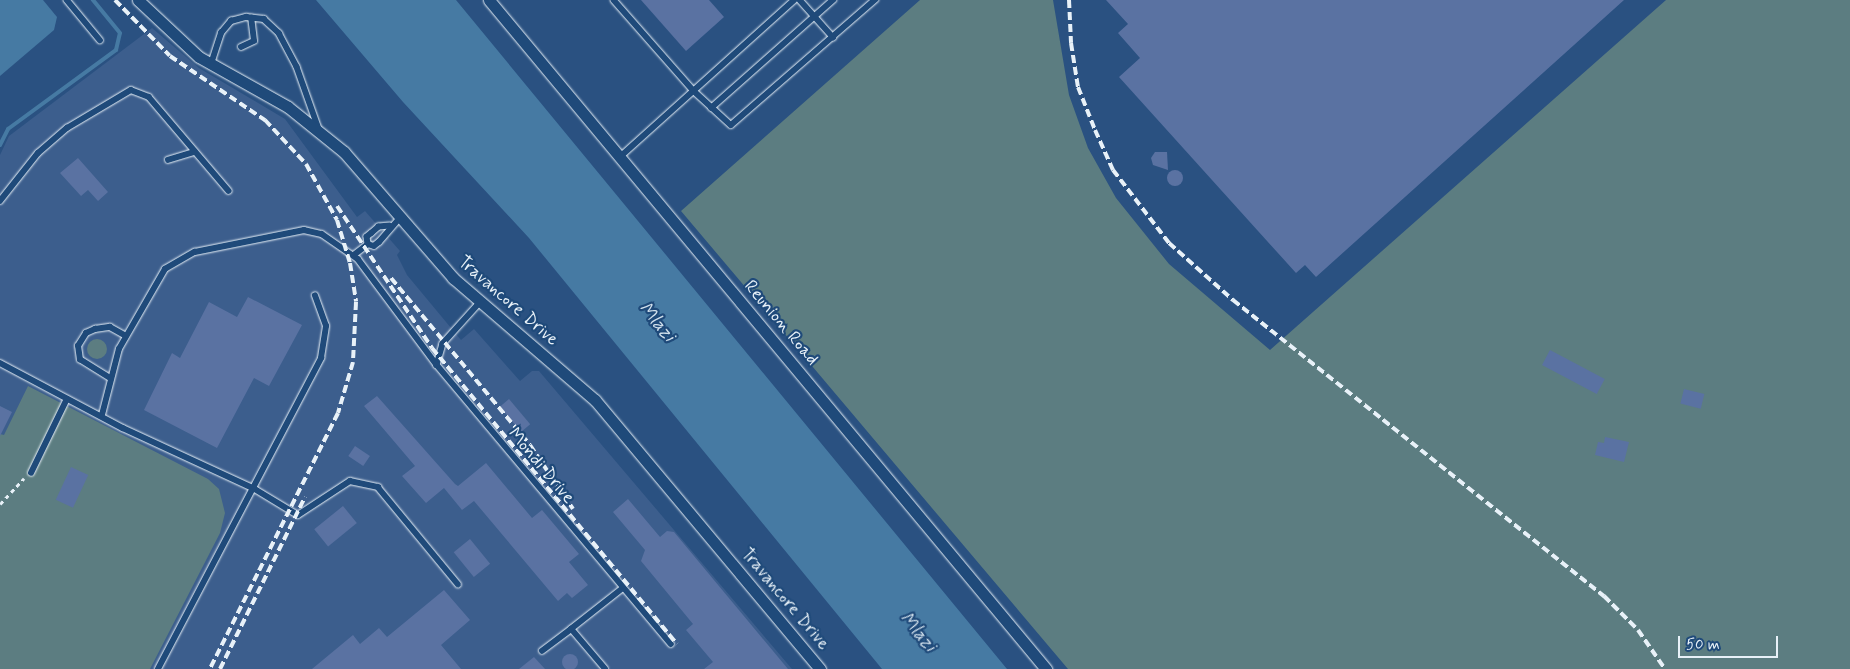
<!DOCTYPE html>
<html>
<head>
<meta charset="utf-8">
<style>
	body { margin:0 }
	#map { position:relative; width:1850px; height:669px; overflow:hidden; background:#2a5181; font-family:Mynerve,sans-serif }
	div>[style] { position:absolute }
	.built>* { inset:0; background:#3c5e8d }
	.green>* { inset:0; background:#5c7d81 }
	.round { border-radius:50% }
	.water>* { inset:0; background:#467aa3 }
	.stream>* { height:4px; margin:-2px; padding:0 2px; transform-origin:2px; border-radius:2px; background:#467aa3 }
	.building>* { inset:0; background:#5a72a2; transform-origin:0 0 }
	.path>* { height:2.5px; margin-top:-1.25px; transform-origin:0; background:repeating-linear-gradient(90deg,#e8f1f8 0 4px,transparent 0 8px) }
	.roads { filter:drop-shadow(0 0 1px #e8f1f8) drop-shadow(0 0 1px #e8f1f8) }
	.lane>* { height:5.5px; margin:-2.75px; padding:0 2.75px; transform-origin:2.75px; border-radius:2.75px; background:#1f4a7a }
	.street>* { height:11px; margin:-5.5px; padding:0 5.5px; transform-origin:5.5px; border-radius:5.5px; background:#1f4a7a }
	.rail>* { height:4px; margin-top:-2px; transform-origin:0; background:repeating-linear-gradient(90deg,#e8f1f8 0 8px,transparent 0 12px) }
	span { translate:-50% -50%; white-space:nowrap; text-align:center; line-height:1.15; -webkit-text-stroke:4.5px #1f4a7a; paint-order:stroke }
	.street-label { font-size:18px; color:#e8f1f8 }
	.water-label { font-size:19px; color:#d0dfeb; font-style:italic }
	.scale { position:absolute; left:1678px; top:636px; width:100px; height:22px; box-sizing:border-box; border:2px solid #e8f1f8; border-top:0; padding-left:6px; font-size:15px; line-height:18px; white-space:nowrap; color:#e8f1f8; -webkit-text-stroke:4px #1f4a7a; paint-order:stroke }
</style>
</head>
<body>
<div id="map">
	<div class="built">
		<div style="clip-path:polygon(152px 28px,199px 68px,285px 119px,357px 217px,365px 211px,400px 251px,397px 255px,407px 275px,461px 340px,474px 329px,520px 381px,532px 371px,539px 371px,792px 669px,0 669px,0 155px,9px 136px)"></div>
	</div>
	<div class="green">
		<div style="clip-path:polygon(920px 0,1053px 0,1069px 95px,1088px 148px,1116px 198px,1169px 264px,1270px 350px,1666px 0,1850px 0,1850px 669px,1068px 669px,681px 211px)"></div>
		<div class="round" style="left:87px;top:339px;width:20px;height:20px"></div>
		<div style="clip-path:polygon(28px 386px,208px 479px,219px 489px,225px 513px,220px 533px,150px 669px,0 669px,0 434px,4px 435px)"></div>
	</div>
	<div class="water">
		<div style="clip-path:polygon(0 0,43px 0,57px 17px,54px 30px,0 76px)"></div>
		<div style="clip-path:polygon(316px 0,456px 0,1007px 669px,882px 669px,529px 238px,403px 102px)"></div>
	</div>
	<div class="stream">
		<div style="left:0;top:145px;width:18px;rotate:-63deg"></div>
		<div style="left:8px;top:129px;width:134px;rotate:-36.2deg"></div>
		<div style="left:116px;top:50px;width:17px;rotate:-77deg"></div>
		<div style="left:120px;top:33px;width:43px;rotate:-129.3deg"></div>
	</div>
	<div class="building">
		<div style="clip-path:polygon(641px 0,709px 0,724px 17px,686px 51px)"></div>
		<div style="clip-path:polygon(1106px 0,1624px 0,1316px 277px,1305px 265px,1296px 273px,1119px 77px,1140px 58px,1118px 33px,1128px 24px)"></div>
		<div style="clip-path:polygon(1155px 152px,1167px 152px,1168px 170px,1153px 165px,1151px 158px)"></div>
		<div style="clip-path:polygon(78px 158px,108px 192px,98px 201px,88px 190px,81px 196px,60px 173px)"></div>
		<div class="round" style="left:1167px;top:170px;width:16px;height:16px"></div>
		<div style="clip-path:polygon(248px 297px,302px 325px,269px 386px,254px 378px,217px 448px,144px 410px,172px 353px,180px 358px,209px 302px,237px 317px)"></div>
		<div style="left:1550px;top:350px;width:62px;height:17px;rotate:28deg"></div>
		<div style="left:1684px;top:389px;width:21px;height:15px;rotate:14deg"></div>
		<div style="clip-path:polygon(377px 396px,455px 484px,458px 486px,486px 463px,532px 518px,542px 510px,579px 554px,569px 562px,588px 585px,572px 598px,567px 593px,558px 601px,474px 501px,462px 510px,444px 488px,426px 503px,402px 476px,415px 466px,364px 406px)"></div>
		<div style="left:509px;top:399px;width:33px;height:12px;rotate:50deg"></div>
		<div style="clip-path:polygon(0 406px,12px 412px,0 436px)"></div>
		<div style="clip-path:polygon(1605px 437px,1629px 442px,1624px 462px,1595px 455px,1598px 442px,1604px 443px)"></div>
		<div style="left:355px;top:446px;width:18px;height:12px;rotate:34deg"></div>
		<div style="left:71px;top:467px;width:19px;height:36px;rotate:25deg"></div>
		<div style="clip-path:polygon(628px 499px,660px 537px,667px 531px,674px 532px,788px 669px,704px 669px,713px 662px,686px 630px,693px 624px,641px 561px,645px 550px,613px 512px)"></div>
		<div style="left:343px;top:506px;width:22px;height:37px;rotate:51deg"></div>
		<div style="left:470px;top:539px;width:32px;height:21px;rotate:51deg"></div>
		<div style="clip-path:polygon(444px 590px,470px 620px,441px 645px,461px 669px,312px 669px,353px 635px,360px 644px,379px 628px,387px 637px)"></div>
		<div class="round" style="left:562px;top:654px;width:16px;height:16px"></div>
		<div style="clip-path:polygon(534px 657px,545px 669px,519px 669px)"></div>
	</div>
	<div class="path">
		<div style="left:0;top:504px;width:35px;rotate:-47deg"></div>
	</div>
	<div class="roads">
		<div class="lane">
			<div style="left:67px;top:0;width:52px;rotate:50.5deg"></div>
			<div style="left:614px;top:0;width:121px;rotate:48.7deg"></div>
			<div style="left:694px;top:91px;width:50px;rotate:42.6deg"></div>
			<div style="left:731px;top:125px;width:191px;rotate:-41deg"></div>
			<div style="left:800px;top:0;width:50px;rotate:48.3deg"></div>
			<div style="left:241px;top:47px;width:14px;rotate:-25deg"></div>
			<div style="left:254px;top:41px;width:23px;rotate:-97deg"></div>
			<div style="left:211px;top:64px;width:33px;rotate:-72deg"></div>
			<div style="left:221px;top:33px;width:16px;rotate:-50deg"></div>
			<div style="left:231px;top:21px;width:16px;rotate:-15deg"></div>
			<div style="left:246px;top:17px;width:18px;rotate:6deg"></div>
			<div style="left:264px;top:19px;width:21px;rotate:43deg"></div>
			<div style="left:279px;top:33px;width:38px;rotate:62deg"></div>
			<div style="left:297px;top:67px;width:66px;rotate:70.5deg"></div>
			<div style="left:711px;top:108px;width:163px;rotate:-41.5deg"></div>
			<div style="left:621px;top:156px;width:233px;rotate:-42deg"></div>
			<div style="left:168px;top:160px;width:28px;rotate:-17deg"></div>
			<div style="left:0;top:201px;width:61px;rotate:-51.6deg"></div>
			<div style="left:38px;top:153px;width:38px;rotate:-41deg"></div>
			<div style="left:67px;top:128px;width:74px;rotate:-30.7deg"></div>
			<div style="left:131px;top:90px;width:19px;rotate:21deg"></div>
			<div style="left:149px;top:97px;width:123px;rotate:49.6deg"></div>
			<div style="left:390px;top:226px;width:11px;rotate:175deg"></div>
			<div style="left:379px;top:227px;width:9px;rotate:139deg"></div>
			<div style="left:372px;top:233px;width:6px;rotate:141deg"></div>
			<div style="left:367px;top:237px;width:7px;rotate:82deg"></div>
			<div style="left:368px;top:244px;width:6px;rotate:18deg"></div>
			<div style="left:374px;top:246px;width:6px;rotate:-39deg"></div>
			<div style="left:379px;top:242px;width:32px;rotate:-49deg"></div>
			<div style="left:354px;top:255px;width:18px;rotate:-38deg"></div>
			<div style="left:480px;top:303px;width:55px;rotate:132.1deg"></div>
			<div style="left:443px;top:344px;width:22px;rotate:106deg"></div>
			<div style="left:437px;top:365px;width:364px;rotate:50deg"></div>
			<div style="left:0;top:363px;width:139px;rotate:27.9deg"></div>
			<div style="left:123px;top:428px;width:145px;rotate:24.8deg"></div>
			<div style="left:255px;top:489px;width:50px;rotate:31.2deg"></div>
			<div style="left:298px;top:515px;width:62px;rotate:-33.2deg"></div>
			<div style="left:350px;top:481px;width:29px;rotate:12deg"></div>
			<div style="left:378px;top:487px;width:126px;rotate:50.5deg"></div>
			<div style="left:111px;top:379px;width:36px;rotate:-148deg"></div>
			<div style="left:80px;top:360px;width:14px;rotate:-98deg"></div>
			<div style="left:78px;top:346px;width:15px;rotate:-58deg"></div>
			<div style="left:86px;top:333px;width:10px;rotate:-24deg"></div>
			<div style="left:95px;top:329px;width:15px;rotate:-8deg"></div>
			<div style="left:110px;top:327px;width:18px;rotate:29deg"></div>
			<div style="left:102px;top:415px;width:68px;rotate:-75.6deg"></div>
			<div style="left:119px;top:349px;width:92px;rotate:-60.1deg"></div>
			<div style="left:165px;top:269px;width:34px;rotate:-30deg"></div>
			<div style="left:195px;top:252px;width:111px;rotate:-11.4deg"></div>
			<div style="left:304px;top:230px;width:18px;rotate:13deg"></div>
			<div style="left:322px;top:234px;width:44px;rotate:34.8deg"></div>
			<div style="left:358px;top:259px;width:132px;rotate:53.3deg"></div>
			<div style="left:31px;top:473px;width:82px;rotate:-64.1deg"></div>
			<div style="left:542px;top:651px;width:36px;rotate:-37deg"></div>
			<div style="left:158px;top:669px;width:351px;rotate:-62.3deg"></div>
			<div style="left:321px;top:358px;width:32px;rotate:-81deg"></div>
			<div style="left:326px;top:326px;width:32px;rotate:-110deg"></div>
			<div style="left:605px;top:669px;width:52px;rotate:-130.4deg"></div>
			<div style="left:571px;top:629px;width:66px;rotate:-38.3deg"></div>
		</div>
		<div class="street">
			<div style="left:138px;top:0;width:83px;rotate:43.1deg"></div>
			<div style="left:199px;top:57px;width:102px;rotate:29.3deg"></div>
			<div style="left:288px;top:107px;width:72px;rotate:38.8deg"></div>
			<div style="left:344px;top:152px;width:167px;rotate:49.1deg"></div>
			<div style="left:453px;top:278px;width:187px;rotate:40.7deg"></div>
			<div style="left:595px;top:400px;width:351px;rotate:50.1deg"></div>
			<div style="left:489px;top:0;width:871px;rotate:50.22deg"></div>
		</div>
	</div>
	<div class="rail">
		<div style="left:115px;top:0;width:78px;rotate:45.5deg"></div>
		<div style="left:170px;top:56px;width:115px;rotate:34deg"></div>
		<div style="left:265px;top:120px;width:60px;rotate:47deg"></div>
		<div style="left:306px;top:164px;width:64px;rotate:61deg"></div>
		<div style="left:337px;top:220px;width:45px;rotate:73.2deg"></div>
		<div style="left:350px;top:263px;width:39px;rotate:81deg"></div>
		<div style="left:356px;top:302px;width:60px;rotate:92.9deg"></div>
		<div style="left:353px;top:362px;width:53px;rotate:106.4deg"></div>
		<div style="left:338px;top:413px;width:286px;rotate:116.6deg"></div>
		<div style="left:1069px;top:0;width:43px;rotate:87.3deg"></div>
		<div style="left:1071px;top:43px;width:45px;rotate:81deg"></div>
		<div style="left:1078px;top:87px;width:46px;rotate:68.4deg"></div>
		<div style="left:1095px;top:130px;width:44px;rotate:65.8deg"></div>
		<div style="left:1113px;top:170px;width:92px;rotate:52.5deg"></div>
		<div style="left:1169px;top:243px;width:86px;rotate:41.7deg"></div>
		<div style="left:1233px;top:300px;width:475px;rotate:38.6deg"></div>
		<div style="left:1604px;top:596px;width:48px;rotate:45deg"></div>
		<div style="left:1638px;top:630px;width:47px;rotate:55.3deg"></div>
		<div style="left:337px;top:206px;width:171px;rotate:56.2deg"></div>
		<div style="left:432px;top:348px;width:384px;rotate:50.4deg"></div>
		<div style="left:391px;top:278px;width:217px;rotate:50.2deg"></div>
		<div style="left:530px;top:445px;width:77px;rotate:56.1deg"></div>
		<div style="left:220px;top:669px;width:192px;rotate:-63.7deg"></div>
	</div>
	<div class="street-label">
		<span style="left:508px;top:301px;rotate:41deg">Travancore Drive</span>
		<span style="left:781px;top:323px;rotate:50deg">Reunion Road</span>
		<span style="left:541px;top:466px;rotate:50deg">Mondi Drive</span>
		<span style="left:785px;top:599px;rotate:50deg">Travancore Drive</span>
	</div>
	<div class="water-label">
		<span style="left:657px;top:322px;rotate:50deg">Mlazi</span>
		<span style="left:918px;top:632px;rotate:50deg">Mlazi</span>
	</div>
	<div class="scale">50 m</div>
</div>
</body>
</html>
